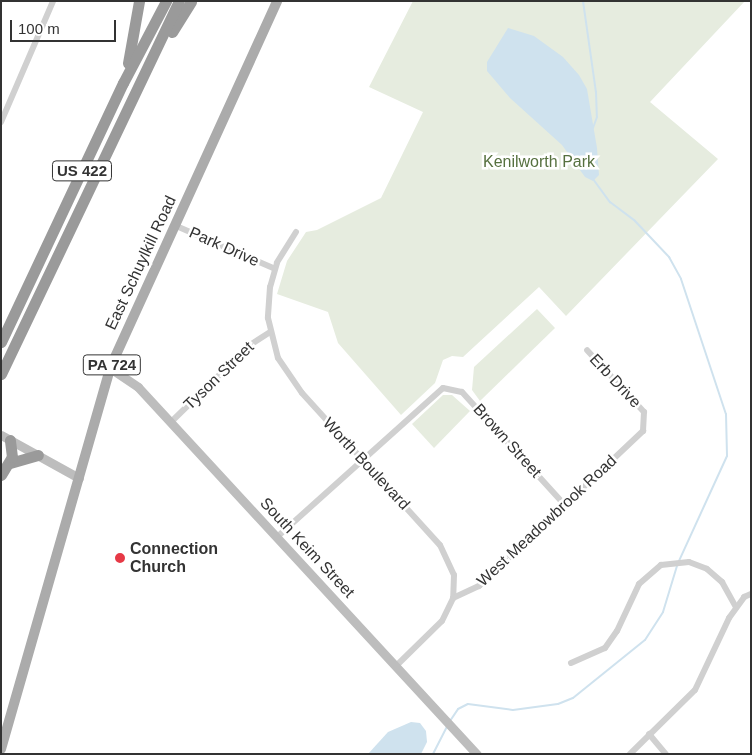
<!DOCTYPE html>
<html>
<head>
<meta charset="utf-8">
<style>
	body { margin:0 }
	#map { position:relative; width:752px; height:755px; overflow:hidden; background:#fff; font-family:Arial,sans-serif }
	div>[style] { position:absolute }
	.green>* { inset:0; background:#e6ecdf }
	.water>* { inset:0; background:#cfe2ee }
	.stream>* { height:2px; margin:-1px; padding:0 1px; transform-origin:1px; border-radius:1px; background:#cfe2ee }
	.street>* { height:6px; margin:-3px; padding:0 3px; transform-origin:3px; border-radius:3px; background:#d0d0d0 }
	.secondary>* { height:9px; margin:-4.5px; padding:0 4.5px; transform-origin:4.5px; border-radius:4.5px; background:#bdbdbd }
	.primary>* { height:10px; margin:-5px; padding:0 5px; transform-origin:5px; border-radius:5px; background:#ababab }
	.highway>* { height:11px; margin:-5.5px; padding:0 5.5px; transform-origin:5.5px; border-radius:5.5px; background:#9a9a9a }
	.dots>* { width:14px; height:14px; translate:-50% -50%; box-sizing:border-box; border:2px solid #fff; border-radius:50% }
	span { translate:-50% -50%; white-space:nowrap; text-align:center; line-height:1.15; -webkit-text-stroke:5px #fff; paint-order:stroke }
	.shield-label span { padding:1px 4px; background:#fff; border:1px solid; border-radius:4px; -webkit-text-stroke-width:0 }
	.shield-label { font-size:15px; color:#333; font-weight:700 }
	.park-label { font-size:16px; color:#56703f }
	.street-label { font-size:16px; color:#333 }
	.poi-label { font-size:16px; color:#333; font-weight:700 }
	.left { translate:0 -50%; text-align:left }
	.frame { position:absolute; inset:0; border:2px solid #333; pointer-events:none }
	.scale { position:absolute; left:10px; top:20px; width:106px; height:22px; box-sizing:border-box; border:2px solid #333; border-top:0; padding-left:6px; font-size:15px; line-height:18px; white-space:nowrap; color:#333; -webkit-text-stroke:4px #fff; paint-order:stroke }
</style>
</head>
<body>
<div id="map">
	<div class="green">
		<div style="clip-path:polygon(413px 1px,745px 1px,650px 102px,718px 159px,566px 316px,539px 287px,463px 357px,452px 356px,443px 360px,435px 383px,401px 415px,338px 343px,328px 312px,277px 294px,287px 261px,306px 232px,317px 230px,381px 198px,423px 112px,369px 87px)"></div>
		<div style="clip-path:polygon(537px 309px,555px 328px,480px 401px,472px 390px,474px 367px)"></div>
		<div style="clip-path:polygon(443px 395px,452px 395px,470px 411px,434px 448px,412px 424px)"></div>
	</div>
	<div class="water">
		<div style="clip-path:polygon(508px 28px,534px 36px,563px 57px,579px 75px,587px 89px,597px 148px,599px 175px,593px 181px,585px 177px,562px 145px,510px 98px,487px 71px,487px 62px)"></div>
		<div style="clip-path:polygon(411px 722px,420px 723px,426px 731px,427px 742px,421px 754px,368px 754px,388px 732px)"></div>
	</div>
	<div class="stream">
		<div style="left:583px;top:1px;width:92px;rotate:81.9deg"></div>
		<div style="left:596px;top:92px;width:25px;rotate:88deg"></div>
		<div style="left:597px;top:117px;width:12px;rotate:110deg"></div>
		<div style="left:593px;top:179px;width:29px;rotate:54deg"></div>
		<div style="left:610px;top:202px;width:31px;rotate:37deg"></div>
		<div style="left:635px;top:221px;width:50px;rotate:46.6deg"></div>
		<div style="left:669px;top:257px;width:25px;rotate:61deg"></div>
		<div style="left:681px;top:279px;width:142px;rotate:71.6deg"></div>
		<div style="left:726px;top:414px;width:42px;rotate:88.6deg"></div>
		<div style="left:727px;top:456px;width:115px;rotate:114.6deg"></div>
		<div style="left:450px;top:721px;width:14px;rotate:-56deg"></div>
		<div style="left:458px;top:709px;width:11px;rotate:-27deg"></div>
		<div style="left:468px;top:704px;width:45px;rotate:7.6deg"></div>
		<div style="left:513px;top:710px;width:45px;rotate:-7.6deg"></div>
		<div style="left:558px;top:704px;width:16px;rotate:-22deg"></div>
		<div style="left:573px;top:698px;width:92px;rotate:-38.9deg"></div>
		<div style="left:645px;top:640px;width:33px;rotate:-57deg"></div>
		<div style="left:663px;top:612px;width:48px;rotate:-73.1deg"></div>
		<div style="left:433px;top:754px;width:30px;rotate:-63deg"></div>
	</div>
	<div class="street">
		<div style="left:1px;top:122px;width:132px;rotate:-66.7deg"></div>
		<div style="left:174px;top:225px;width:110px;rotate:23.5deg"></div>
		<div style="left:296px;top:232px;width:36px;rotate:122deg"></div>
		<div style="left:277px;top:263px;width:25px;rotate:106deg"></div>
		<div style="left:270px;top:287px;width:31px;rotate:94deg"></div>
		<div style="left:268px;top:318px;width:41px;rotate:76deg"></div>
		<div style="left:278px;top:358px;width:42px;rotate:55.6deg"></div>
		<div style="left:302px;top:393px;width:205px;rotate:47.8deg"></div>
		<div style="left:440px;top:545px;width:33px;rotate:65deg"></div>
		<div style="left:454px;top:575px;width:23px;rotate:92deg"></div>
		<div style="left:170px;top:423px;width:112px;rotate:-44.3deg"></div>
		<div style="left:250px;top:345px;width:24px;rotate:-33deg"></div>
		<div style="left:277px;top:537px;width:223px;rotate:-41.9deg"></div>
		<div style="left:443px;top:388px;width:19px;rotate:12deg"></div>
		<div style="left:462px;top:392px;width:153px;rotate:47.7deg"></div>
		<div style="left:571px;top:663px;width:37px;rotate:-24deg"></div>
		<div style="left:605px;top:648px;width:21px;rotate:-55deg"></div>
		<div style="left:617px;top:631px;width:52px;rotate:-64.9deg"></div>
		<div style="left:639px;top:584px;width:29px;rotate:-41deg"></div>
		<div style="left:661px;top:565px;width:28px;rotate:-6deg"></div>
		<div style="left:689px;top:562px;width:19px;rotate:21deg"></div>
		<div style="left:707px;top:569px;width:20px;rotate:41deg"></div>
		<div style="left:722px;top:582px;width:29px;rotate:61deg"></div>
		<div style="left:396px;top:666px;width:64px;rotate:-44.4deg"></div>
		<div style="left:442px;top:621px;width:25px;rotate:-64deg"></div>
		<div style="left:453px;top:598px;width:29px;rotate:-25deg"></div>
		<div style="left:479px;top:586px;width:226px;rotate:-43.4deg"></div>
		<div style="left:643px;top:431px;width:19px;rotate:-87deg"></div>
		<div style="left:644px;top:412px;width:84px;rotate:-132.6deg"></div>
		<div style="left:649px;top:734px;width:26px;rotate:50deg"></div>
		<div style="left:630px;top:754px;width:91px;rotate:-44.6deg"></div>
		<div style="left:695px;top:690px;width:80px;rotate:-64.7deg"></div>
		<div style="left:729px;top:618px;width:26px;rotate:-54deg"></div>
		<div style="left:744px;top:597px;width:8px;rotate:-23deg"></div>
	</div>
	<div class="secondary">
		<div style="left:110px;top:368px;width:34px;rotate:34deg"></div>
		<div style="left:138px;top:387px;width:500px;rotate:47.3deg"></div>
		<div style="left:1px;top:435px;width:89px;rotate:28.9deg"></div>
	</div>
	<div class="primary">
		<div style="left:1px;top:749px;width:396px;rotate:-74deg"></div>
		<div style="left:110px;top:368px;width:403px;rotate:-65.5deg"></div>
	</div>
	<div class="highway">
		<div style="left:172px;top:32px;width:36px;rotate:-58deg"></div>
		<div style="left:128px;top:63px;width:63px;rotate:-79.9deg"></div>
		<div style="left:1px;top:342px;width:286px;rotate:-64.8deg"></div>
		<div style="left:123px;top:83px;width:93px;rotate:-62.3deg"></div>
		<div style="left:1px;top:374px;width:413px;rotate:-64.5deg"></div>
		<div style="left:10px;top:463px;width:29px;rotate:-16deg"></div>
		<div style="left:1px;top:475px;width:21px;rotate:-59deg"></div>
		<div style="left:12px;top:457px;width:17px;rotate:-97deg"></div>
	</div>
	<div class="dots">
		<div style="left:120px;top:558px;background:#e63946"></div>
	</div>
	<div class="shield-label">
		<span style="left:82px;top:171px">US 422</span>
		<span style="left:112px;top:365px">PA 724</span>
	</div>
	<div class="park-label">
		<span style="left:539px;top:162px">Kenilworth Park</span>
	</div>
	<div class="street-label">
		<span style="left:224px;top:247px;rotate:24deg">Park Drive</span>
		<span style="left:141px;top:263px;rotate:-65deg">East Schuylkill Road</span>
		<span style="left:219px;top:376px;rotate:-44deg">Tyson Street</span>
		<span style="left:615px;top:381px;rotate:47deg">Erb Drive</span>
		<span style="left:507px;top:441px;rotate:48deg">Brown Street</span>
		<span style="left:366px;top:464px;rotate:47deg">Worth Boulevard</span>
		<span style="left:547px;top:521px;rotate:-43deg">West Meadowbrook Road</span>
		<span style="left:307px;top:548px;rotate:47deg">South Keim Street</span>
	</div>
	<div class="poi-label">
		<span class="left" style="left:130px;top:558px">Connection<br>Church</span>
	</div>
	<div class="frame"></div>
	<div class="scale">100 m</div>
</div>
</body>
</html>
